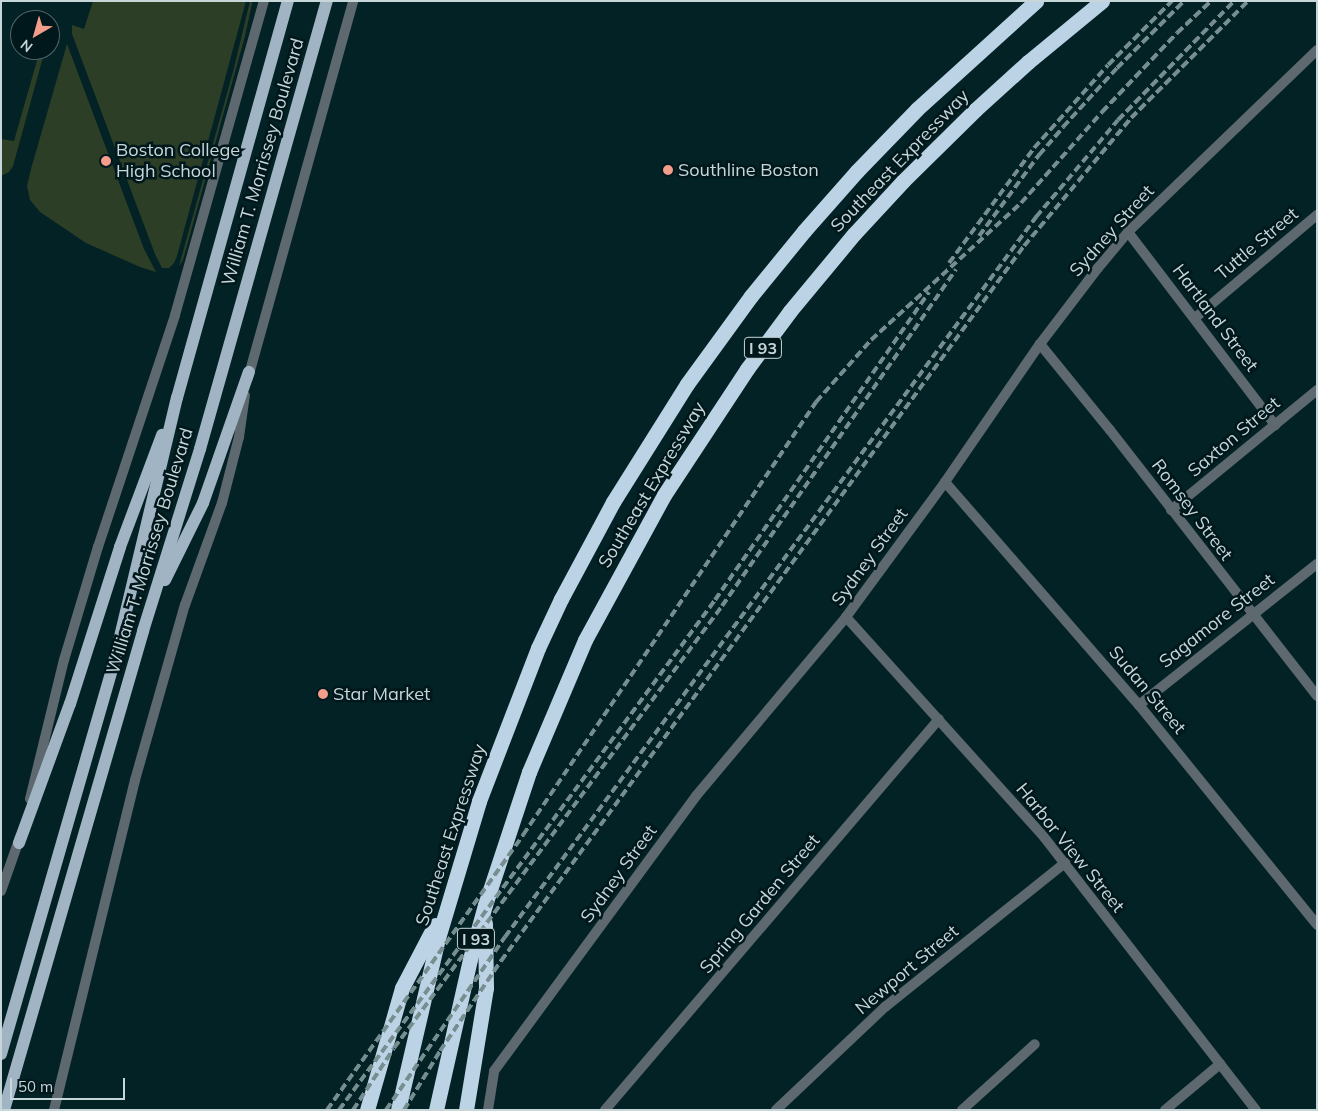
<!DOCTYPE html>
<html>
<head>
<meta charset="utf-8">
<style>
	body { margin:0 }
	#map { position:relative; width:1318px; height:1111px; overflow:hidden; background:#032225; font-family:Mulish,sans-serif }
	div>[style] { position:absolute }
	.green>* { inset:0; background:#2d3e26 }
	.minor>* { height:10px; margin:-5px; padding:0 5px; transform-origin:5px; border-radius:5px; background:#5e686f }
	.tertiary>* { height:10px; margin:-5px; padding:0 5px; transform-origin:5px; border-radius:5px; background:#5e686f }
	.primary>* { height:12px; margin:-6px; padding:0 6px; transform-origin:6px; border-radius:6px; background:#a0b4c3 }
	.motorway>* { height:15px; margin:-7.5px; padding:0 7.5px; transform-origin:7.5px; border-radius:7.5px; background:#bbd3e5 }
	.rail>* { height:4px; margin-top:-2px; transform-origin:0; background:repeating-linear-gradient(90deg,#778e90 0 8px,transparent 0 12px) }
	.dots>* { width:14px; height:14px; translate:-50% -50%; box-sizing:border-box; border:2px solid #00181c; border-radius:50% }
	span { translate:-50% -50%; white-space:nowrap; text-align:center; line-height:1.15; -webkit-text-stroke:5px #00181c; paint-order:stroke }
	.shield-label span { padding:1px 4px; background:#00181c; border:1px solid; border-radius:4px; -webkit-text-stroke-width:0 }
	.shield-label { font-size:16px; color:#c7d7d9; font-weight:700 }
	.poi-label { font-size:18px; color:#c7d7d9 }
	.left { translate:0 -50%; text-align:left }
	.street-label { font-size:18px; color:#c7d7d9 }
	.frame { position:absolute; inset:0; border:2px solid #c7d7d9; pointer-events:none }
	.north { position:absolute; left:10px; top:10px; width:50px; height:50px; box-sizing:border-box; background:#00181c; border:1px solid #506468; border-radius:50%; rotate:218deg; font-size:14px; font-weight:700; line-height:20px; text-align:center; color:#c7d7d9 }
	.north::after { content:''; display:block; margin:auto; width:18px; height:22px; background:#f49d8b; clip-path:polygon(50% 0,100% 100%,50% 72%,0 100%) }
	.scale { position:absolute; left:10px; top:1078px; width:115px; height:22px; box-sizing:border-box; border:2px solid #c7d7d9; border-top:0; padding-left:6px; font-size:15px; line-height:18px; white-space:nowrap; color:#c7d7d9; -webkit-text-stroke:4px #00181c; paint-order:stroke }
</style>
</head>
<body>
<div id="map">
	<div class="green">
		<div style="clip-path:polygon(93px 1px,246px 1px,177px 256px,174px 263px,169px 268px,162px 268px,155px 254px,72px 34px,72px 25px,84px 29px)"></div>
		<div style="clip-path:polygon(250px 1px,252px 1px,252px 4px,245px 36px,183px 260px,179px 266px,234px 68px)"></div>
		<div style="clip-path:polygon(67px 44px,144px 249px,156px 272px,140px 267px,86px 243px,40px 212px,30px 200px,27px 186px,31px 169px)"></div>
		<div style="clip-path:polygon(40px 50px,45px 50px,13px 166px,9px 172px,1px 176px,1px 139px,14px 141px)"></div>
	</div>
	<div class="minor">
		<div style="left:1128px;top:232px;width:243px;rotate:52.7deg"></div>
		<div style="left:1195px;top:318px;width:160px;rotate:-40.2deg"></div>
		<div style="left:1040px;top:344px;width:111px;rotate:50.9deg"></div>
		<div style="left:1110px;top:430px;width:337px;rotate:52.1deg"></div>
		<div style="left:945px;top:482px;width:296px;rotate:49deg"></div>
		<div style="left:1139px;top:705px;width:283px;rotate:51deg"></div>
		<div style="left:1171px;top:510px;width:189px;rotate:-39.4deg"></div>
		<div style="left:846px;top:617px;width:296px;rotate:48deg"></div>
		<div style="left:1044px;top:837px;width:346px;rotate:52.2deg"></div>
		<div style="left:1139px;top:705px;width:227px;rotate:-38.4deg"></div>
		<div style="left:488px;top:1110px;width:39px;rotate:-81deg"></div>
		<div style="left:494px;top:1071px;width:341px;rotate:-53.7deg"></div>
		<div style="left:696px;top:796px;width:234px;rotate:-50deg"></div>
		<div style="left:846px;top:617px;width:167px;rotate:-53.7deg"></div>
		<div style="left:945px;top:482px;width:168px;rotate:-55.5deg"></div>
		<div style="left:1040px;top:344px;width:96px;rotate:-52.7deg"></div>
		<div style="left:1098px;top:268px;width:47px;rotate:-50.2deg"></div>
		<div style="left:1128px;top:232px;width:262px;rotate:-43.9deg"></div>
		<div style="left:605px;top:1110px;width:514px;rotate:-49.5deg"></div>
		<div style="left:776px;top:1110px;width:150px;rotate:-43.4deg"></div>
		<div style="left:885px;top:1007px;width:231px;rotate:-38.7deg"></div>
		<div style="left:962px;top:1110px;width:98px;rotate:-42.1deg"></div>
		<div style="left:1165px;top:1110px;width:72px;rotate:-39.9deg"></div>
	</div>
	<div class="tertiary">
		<div style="left:248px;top:378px;width:391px;rotate:-74.4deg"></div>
		<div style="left:30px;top:799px;width:143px;rotate:-76.3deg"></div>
		<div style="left:64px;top:660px;width:118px;rotate:-73.3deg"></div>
		<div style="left:98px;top:547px;width:244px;rotate:-71.6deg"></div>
		<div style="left:175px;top:315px;width:326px;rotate:-74.2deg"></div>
		<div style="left:1px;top:891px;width:57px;rotate:-70.6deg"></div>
		<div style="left:54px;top:1110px;width:340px;rotate:-76.2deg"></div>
		<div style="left:135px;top:780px;width:182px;rotate:-74.1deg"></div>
		<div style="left:185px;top:605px;width:109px;rotate:-70.1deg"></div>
		<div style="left:222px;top:503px;width:68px;rotate:-75.6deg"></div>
		<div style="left:239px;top:437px;width:42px;rotate:-81.9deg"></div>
	</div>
	<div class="primary">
		<div style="left:165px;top:580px;width:86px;rotate:-63.7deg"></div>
		<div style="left:203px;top:503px;width:139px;rotate:-70.7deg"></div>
		<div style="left:19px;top:843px;width:148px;rotate:-69.9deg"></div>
		<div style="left:70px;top:704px;width:165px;rotate:-72.3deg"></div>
		<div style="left:120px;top:547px;width:120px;rotate:-69.4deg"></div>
		<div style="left:1px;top:1054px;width:404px;rotate:-73.9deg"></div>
		<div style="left:113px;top:666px;width:276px;rotate:-76.6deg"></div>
		<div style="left:177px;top:398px;width:412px;rotate:-74.4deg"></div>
		<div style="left:4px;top:1110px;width:499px;rotate:-73.8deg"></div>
		<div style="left:143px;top:631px;width:191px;rotate:-72.6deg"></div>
		<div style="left:200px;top:449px;width:466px;rotate:-74.2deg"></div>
	</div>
	<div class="motorway">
		<div style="left:367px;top:1110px;width:127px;rotate:-74deg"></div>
		<div style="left:402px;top:988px;width:71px;rotate:-62.4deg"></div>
		<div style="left:398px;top:1110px;width:177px;rotate:-76.9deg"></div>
		<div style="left:438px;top:938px;width:143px;rotate:-73.3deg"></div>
		<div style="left:479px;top:801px;width:164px;rotate:-68.9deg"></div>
		<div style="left:538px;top:648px;width:54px;rotate:-64.9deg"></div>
		<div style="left:561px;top:599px;width:110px;rotate:-61.8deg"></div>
		<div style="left:613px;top:502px;width:139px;rotate:-57.9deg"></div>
		<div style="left:687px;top:384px;width:109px;rotate:-54deg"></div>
		<div style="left:751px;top:296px;width:84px;rotate:-50.8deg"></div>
		<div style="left:804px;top:231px;width:80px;rotate:-48.5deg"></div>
		<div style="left:857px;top:171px;width:86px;rotate:-45.9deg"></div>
		<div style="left:917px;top:109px;width:161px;rotate:-42.2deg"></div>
		<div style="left:436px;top:1110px;width:155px;rotate:-77.3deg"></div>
		<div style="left:470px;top:959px;width:56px;rotate:-74.5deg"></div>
		<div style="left:485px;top:905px;width:140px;rotate:-71.7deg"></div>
		<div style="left:529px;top:772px;width:143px;rotate:-67deg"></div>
		<div style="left:585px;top:640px;width:165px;rotate:-61.4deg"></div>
		<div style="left:664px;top:495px;width:151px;rotate:-56.6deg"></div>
		<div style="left:747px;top:369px;width:72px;rotate:-53.4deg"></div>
		<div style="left:790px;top:311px;width:100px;rotate:-50.3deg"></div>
		<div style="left:854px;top:234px;width:72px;rotate:-47.2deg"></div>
		<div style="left:903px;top:181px;width:101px;rotate:-44.6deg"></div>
		<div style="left:975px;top:110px;width:72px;rotate:-42.2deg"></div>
		<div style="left:1028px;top:62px;width:96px;rotate:-39.5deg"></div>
		<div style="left:466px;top:1110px;width:124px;rotate:-80.7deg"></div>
		<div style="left:486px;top:988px;width:65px;rotate:-90.9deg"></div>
	</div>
	<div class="rail">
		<div style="left:979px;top:236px;width:101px;rotate:-53.5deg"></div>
		<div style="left:1039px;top:155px;width:37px;rotate:-49deg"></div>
		<div style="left:1063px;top:127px;width:80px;rotate:-47.5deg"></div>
		<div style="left:1117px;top:68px;width:95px;rotate:-45deg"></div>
		<div style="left:949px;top:263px;width:143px;rotate:-53.5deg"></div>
		<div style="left:1034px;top:148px;width:111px;rotate:-48.3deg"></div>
		<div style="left:1108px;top:65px;width:91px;rotate:-45deg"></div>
		<div style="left:327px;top:1110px;width:338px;rotate:-54.5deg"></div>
		<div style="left:523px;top:835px;width:523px;rotate:-55.91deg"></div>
		<div style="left:816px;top:402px;width:83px;rotate:-48.4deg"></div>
		<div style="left:871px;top:340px;width:203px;rotate:-42.4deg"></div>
		<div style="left:1021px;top:203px;width:122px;rotate:-48.3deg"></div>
		<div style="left:1102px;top:112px;width:109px;rotate:-46.5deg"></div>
		<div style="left:1177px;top:33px;width:47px;rotate:-43.3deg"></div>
		<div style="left:339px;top:1110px;width:634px;rotate:-53.6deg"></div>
		<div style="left:715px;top:600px;width:375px;rotate:-55.2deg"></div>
		<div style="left:353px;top:1110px;width:74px;rotate:-56.5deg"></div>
		<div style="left:394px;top:1048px;width:550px;rotate:-53.42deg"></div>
		<div style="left:722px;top:606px;width:410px;rotate:-55.2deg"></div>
		<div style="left:386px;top:1110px;width:210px;rotate:-55.5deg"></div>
		<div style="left:505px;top:937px;width:895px;rotate:-53.59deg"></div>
		<div style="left:1036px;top:217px;width:127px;rotate:-49.8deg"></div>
		<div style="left:1118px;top:120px;width:166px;rotate:-45.7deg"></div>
		<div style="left:404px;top:1110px;width:69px;rotate:-58.6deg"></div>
		<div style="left:440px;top:1051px;width:109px;rotate:-55.9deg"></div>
		<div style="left:501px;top:961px;width:886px;rotate:-53.82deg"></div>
		<div style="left:1024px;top:246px;width:167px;rotate:-50.1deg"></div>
		<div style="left:1131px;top:118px;width:165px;rotate:-45deg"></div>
	</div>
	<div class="dots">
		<div style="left:106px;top:161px;background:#f49d8b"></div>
		<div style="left:668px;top:170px;background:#f49d8b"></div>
		<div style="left:323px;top:694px;background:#f49d8b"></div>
	</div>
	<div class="shield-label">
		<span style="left:763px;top:348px">I 93</span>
		<span style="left:476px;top:939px">I 93</span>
	</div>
	<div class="poi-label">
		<span class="left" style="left:116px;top:161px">Boston College<br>High School</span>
		<span class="left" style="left:678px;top:170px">Southline Boston</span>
		<span class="left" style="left:333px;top:694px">Star Market</span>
	</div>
	<div class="street-label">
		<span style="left:900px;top:161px;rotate:-46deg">Southeast Expressway</span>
		<span style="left:263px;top:162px;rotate:-74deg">William T. Morrissey Boulevard</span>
		<span style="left:1112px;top:231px;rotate:-48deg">Sydney Street</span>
		<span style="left:1257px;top:244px;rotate:-40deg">Tuttle Street</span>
		<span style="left:1215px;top:318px;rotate:53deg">Hartland Street</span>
		<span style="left:1234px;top:437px;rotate:-40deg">Saxton Street</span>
		<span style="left:652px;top:485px;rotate:-59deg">Southeast Expressway</span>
		<span style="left:1192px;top:510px;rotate:53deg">Romsey Street</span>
		<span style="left:150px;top:551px;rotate:-73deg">William T. Morrissey Boulevard</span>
		<span style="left:870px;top:557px;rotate:-54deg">Sydney Street</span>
		<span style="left:1217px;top:621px;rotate:-38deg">Sagamore Street</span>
		<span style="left:1147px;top:690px;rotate:50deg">Sudan Street</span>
		<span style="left:451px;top:835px;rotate:-72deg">Southeast Expressway</span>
		<span style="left:1070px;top:848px;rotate:51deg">Harbor View Street</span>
		<span style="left:619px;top:874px;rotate:-54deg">Sydney Street</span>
		<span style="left:760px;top:904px;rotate:-50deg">Spring Garden Street</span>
		<span style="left:907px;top:970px;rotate:-40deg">Newport Street</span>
	</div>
	<div class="frame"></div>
	<div class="north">N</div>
	<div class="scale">50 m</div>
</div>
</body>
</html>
